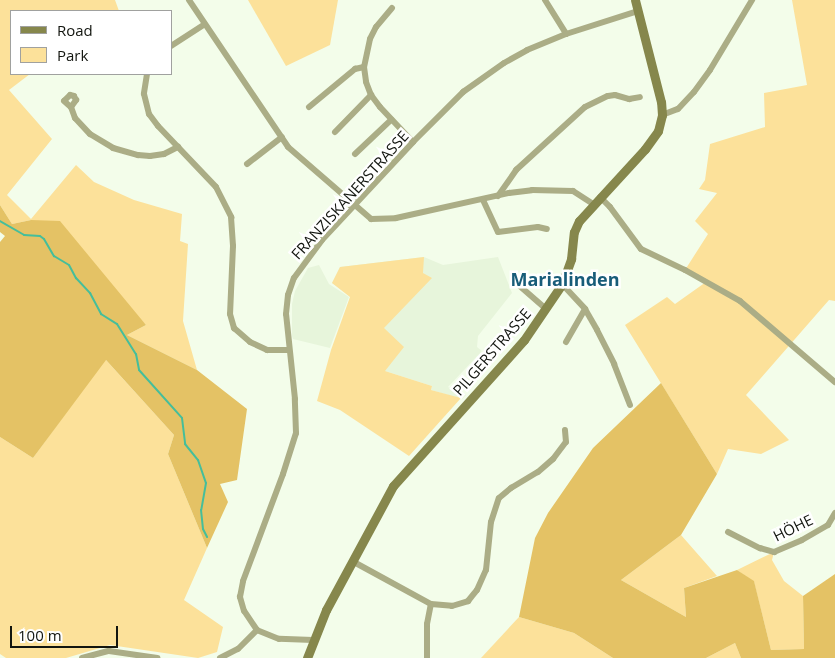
<!DOCTYPE html>
<html>
<head>
<meta charset="utf-8">
<style>
	body { margin:0 }
	#map { position:relative; width:835px; height:658px; overflow:hidden; background:#f3fdea; font-family:"Open Sans",sans-serif }
	div>[style] { position:absolute }
	.built>* { inset:0; background:#e7f5db }
	.green>* { inset:0; background:#fce19a }
	.forest>* { inset:0; background:#e4c265 }
	.stream>* { height:2px; margin:-1px; padding:0 1px; transform-origin:1px; border-radius:1px; background:#45be9b }
	.street>* { height:6px; margin:-3px; padding:0 3px; transform-origin:3px; border-radius:3px; background:#abad86 }
	.secondary>* { height:9px; margin:-4.5px; padding:0 4.5px; transform-origin:4.5px; border-radius:4.5px; background:#86874c }
	span { translate:-50% -50%; white-space:nowrap; text-align:center; line-height:1.15; -webkit-text-stroke:5px #fff; paint-order:stroke }
	.street-label { font-size:15px; color:#12150f }
	.quarter-label { font-size:18px; color:#185c79; font-weight:700 }
	.legend { position:absolute; left:10px; top:10px; width:162px; height:65px; box-sizing:border-box; background:#fff; border:1px solid #a0a19f; margin:0; padding:6px 9px; list-style:none; font-size:15px; color:#12150f }
	.legend li { display:flex; align-items:center; gap:10px; height:25px }
	.legend b { width:25px; border:1px solid #a0a19f }
	.scale { position:absolute; left:10px; top:626px; width:108px; height:22px; box-sizing:border-box; border:2px solid #12150f; border-top:0; padding-left:6px; font-size:15px; line-height:18px; white-space:nowrap; color:#12150f; -webkit-text-stroke:4px #fff; paint-order:stroke }
</style>
</head>
<body>
<div id="map">
	<div class="built">
		<div style="clip-path:polygon(424px 257px,443px 265px,498px 257px,512px 293px,478px 336px,477px 347px,482px 351px,448px 387px,466px 395px,462px 399px,431px 390px,432px 386px,385px 371px,384px 328px,350px 296px,332px 283px,340px 267px)"></div>
		<div style="clip-path:polygon(319px 265px,329px 284px,349px 297px,330px 348px,293px 339px,292px 336px,292px 304px,295px 291px,308px 268px)"></div>
	</div>
	<div class="green">
		<div style="clip-path:polygon(0 0,115px 0,119px 11px,11px 11px,11px 74px,30px 74px,9px 90px,52px 139px,7px 195px,31px 219px,76px 165px,94px 182px,134px 200px,182px 214px,180px 241px,188px 244px,183px 321px,197px 370px,127px 335px,146px 325px,31px 220px,12px 224px,0 205px)"></div>
		<div style="clip-path:polygon(248px 0,338px 0,330px 45px,286px 66px)"></div>
		<div style="clip-path:polygon(792px 0,835px 0,835px 301px,829px 300px,746px 395px,789px 440px,761px 454px,728px 449px,717px 474px,625px 325px,667px 297px,675px 304px,706px 282px,685px 270px,708px 234px,695px 221px,717px 193px,699px 189px,705px 180px,710px 144px,765px 127px,764px 93px,807px 85px)"></div>
		<div style="clip-path:polygon(424px 257px,423px 273px,432px 278px,384px 328px,404px 347px,385px 371px,432px 386px,431px 390px,461px 398px,409px 456px,340px 410px,317px 401px,331px 350px,350px 297px,332px 283px,340px 267px)"></div>
		<div style="clip-path:polygon(105px 359px,174px 435px,168px 454px,207px 548px,184px 600px,223px 627px,217px 652px,198px 658px,110px 645px,66px 658px,6px 658px,0 654px,0 437px,33px 458px)"></div>
		<div style="clip-path:polygon(681px 535px,717px 576px,684px 588px,686px 617px,621px 580px)"></div>
		<div style="clip-path:polygon(774px 552px,772px 560px,784px 581px,803px 596px,804px 649px,771px 650px,754px 582px,737px 570px)"></div>
		<div style="clip-path:polygon(519px 617px,574px 633px,613px 658px,481px 658px)"></div>
		<div style="clip-path:polygon(735px 643px,741px 658px,706px 658px)"></div>
	</div>
	<div class="forest">
		<div style="clip-path:polygon(0 205px,12px 224px,31px 220px,60px 221px,146px 325px,127px 335px,197px 370px,247px 409px,237px 480px,220px 484px,228px 502px,207px 548px,168px 454px,174px 435px,106px 360px,33px 458px,0 437px,0 242px,5px 236px,0 232px)"></div>
		<div style="clip-path:polygon(661px 383px,717px 474px,681px 535px,621px 580px,686px 617px,684px 588px,737px 570px,754px 581px,771px 650px,804px 649px,803px 596px,835px 574px,835px 658px,741px 658px,735px 643px,706px 658px,613px 658px,574px 633px,519px 617px,535px 538px,548px 513px,593px 448px)"></div>
	</div>
	<div class="stream">
		<div style="left:0;top:221px;width:28px;rotate:30deg"></div>
		<div style="left:24px;top:235px;width:16px;rotate:4deg"></div>
		<div style="left:40px;top:236px;width:5px;rotate:37deg"></div>
		<div style="left:44px;top:239px;width:20px;rotate:60deg"></div>
		<div style="left:54px;top:256px;width:17px;rotate:31deg"></div>
		<div style="left:69px;top:265px;width:15px;rotate:62deg"></div>
		<div style="left:76px;top:278px;width:21px;rotate:47deg"></div>
		<div style="left:90px;top:293px;width:24px;rotate:62deg"></div>
		<div style="left:101px;top:314px;width:19px;rotate:32deg"></div>
		<div style="left:117px;top:324px;width:36px;rotate:58deg"></div>
		<div style="left:136px;top:354px;width:16px;rotate:79deg"></div>
		<div style="left:139px;top:370px;width:64px;rotate:48.1deg"></div>
		<div style="left:182px;top:418px;width:26px;rotate:83deg"></div>
		<div style="left:185px;top:444px;width:21px;rotate:51deg"></div>
		<div style="left:198px;top:460px;width:24px;rotate:71deg"></div>
		<div style="left:206px;top:483px;width:27px;rotate:100deg"></div>
		<div style="left:201px;top:510px;width:19px;rotate:84deg"></div>
		<div style="left:203px;top:529px;width:9px;rotate:63deg"></div>
	</div>
	<div class="street">
		<div style="left:189px;top:0;width:177px;rotate:56deg"></div>
		<div style="left:288px;top:147px;width:110px;rotate:40.9deg"></div>
		<div style="left:371px;top:219px;width:25px;rotate:-2deg"></div>
		<div style="left:396px;top:218px;width:116px;rotate:-12.5deg"></div>
		<div style="left:509px;top:193px;width:23px;rotate:-7deg"></div>
		<div style="left:532px;top:190px;width:41px;rotate:1.4deg"></div>
		<div style="left:573px;top:191px;width:24px;rotate:33deg"></div>
		<div style="left:545px;top:0;width:40px;rotate:58deg"></div>
		<div style="left:392px;top:8px;width:25px;rotate:130deg"></div>
		<div style="left:376px;top:27px;width:13px;rotate:117deg"></div>
		<div style="left:370px;top:39px;width:29px;rotate:102deg"></div>
		<div style="left:364px;top:67px;width:15px;rotate:82deg"></div>
		<div style="left:366px;top:82px;width:14px;rotate:69deg"></div>
		<div style="left:371px;top:95px;width:15px;rotate:53deg"></div>
		<div style="left:380px;top:107px;width:48px;rotate:46.7deg"></div>
		<div style="left:171px;top:46px;width:40px;rotate:-32.9deg"></div>
		<div style="left:147px;top:74px;width:20px;rotate:99deg"></div>
		<div style="left:144px;top:94px;width:21px;rotate:76deg"></div>
		<div style="left:149px;top:114px;width:15px;rotate:53deg"></div>
		<div style="left:158px;top:126px;width:84px;rotate:46.4deg"></div>
		<div style="left:216px;top:187px;width:34px;rotate:63deg"></div>
		<div style="left:231px;top:217px;width:29px;rotate:86deg"></div>
		<div style="left:233px;top:246px;width:68px;rotate:92.5deg"></div>
		<div style="left:230px;top:314px;width:15px;rotate:74deg"></div>
		<div style="left:234px;top:328px;width:21px;rotate:41deg"></div>
		<div style="left:250px;top:342px;width:19px;rotate:25deg"></div>
		<div style="left:267px;top:350px;width:21px"></div>
		<div style="left:71px;top:107px;width:9px;rotate:-54deg"></div>
		<div style="left:76px;top:100px;width:4px;rotate:-117deg"></div>
		<div style="left:74px;top:96px;width:4px;rotate:-166deg"></div>
		<div style="left:70px;top:95px;width:8px;rotate:135deg"></div>
		<div style="left:64px;top:101px;width:9px;rotate:41deg"></div>
		<div style="left:71px;top:107px;width:12px;rotate:70deg"></div>
		<div style="left:75px;top:118px;width:22px;rotate:47deg"></div>
		<div style="left:90px;top:134px;width:27px;rotate:31deg"></div>
		<div style="left:113px;top:148px;width:26px;rotate:16deg"></div>
		<div style="left:138px;top:155px;width:12px;rotate:5deg"></div>
		<div style="left:150px;top:156px;width:14px;rotate:-8deg"></div>
		<div style="left:164px;top:154px;width:16px;rotate:-27deg"></div>
		<div style="left:309px;top:107px;width:60px;rotate:-39.6deg"></div>
		<div style="left:355px;top:69px;width:9px;rotate:-13deg"></div>
		<div style="left:662px;top:115px;width:17px;rotate:-21deg"></div>
		<div style="left:678px;top:109px;width:23px;rotate:-47deg"></div>
		<div style="left:694px;top:92px;width:27px;rotate:-54deg"></div>
		<div style="left:710px;top:70px;width:82px;rotate:-59deg"></div>
		<div style="left:335px;top:132px;width:52px;rotate:-45.8deg"></div>
		<div style="left:355px;top:154px;width:50px;rotate:-43.4deg"></div>
		<div style="left:247px;top:164px;width:44px;rotate:-37.6deg"></div>
		<div style="left:498px;top:196px;width:32px;rotate:-55deg"></div>
		<div style="left:516px;top:170px;width:93px;rotate:-42.4deg"></div>
		<div style="left:585px;top:107px;width:25px;rotate:-26deg"></div>
		<div style="left:608px;top:96px;width:7px;rotate:-8deg"></div>
		<div style="left:615px;top:95px;width:15px;rotate:16deg"></div>
		<div style="left:629px;top:99px;width:11px;rotate:-10deg"></div>
		<div style="left:600px;top:197px;width:14px;rotate:45deg"></div>
		<div style="left:610px;top:207px;width:52px;rotate:53.6deg"></div>
		<div style="left:641px;top:249px;width:49px;rotate:25.5deg"></div>
		<div style="left:685px;top:270px;width:63px;rotate:29.4deg"></div>
		<div style="left:740px;top:301px;width:125px;rotate:40.5deg"></div>
		<div style="left:483px;top:200px;width:35px;rotate:65deg"></div>
		<div style="left:498px;top:232px;width:40px;rotate:-7.1deg"></div>
		<div style="left:538px;top:227px;width:9px;rotate:13deg"></div>
		<div style="left:514px;top:281px;width:43px;rotate:41.2deg"></div>
		<div style="left:562px;top:284px;width:34px;rotate:47deg"></div>
		<div style="left:585px;top:309px;width:24px;rotate:60deg"></div>
		<div style="left:597px;top:330px;width:38px;rotate:63deg"></div>
		<div style="left:614px;top:364px;width:44px;rotate:68.7deg"></div>
		<div style="left:566px;top:342px;width:38px;rotate:-60deg"></div>
		<div style="left:728px;top:532px;width:36px;rotate:27deg"></div>
		<div style="left:760px;top:548px;width:15px;rotate:16deg"></div>
		<div style="left:774px;top:552px;width:30px;rotate:-23deg"></div>
		<div style="left:802px;top:540px;width:30px;rotate:-30deg"></div>
		<div style="left:828px;top:525px;width:14px;rotate:-60deg"></div>
		<div style="left:352px;top:561px;width:90px;rotate:28.6deg"></div>
		<div style="left:431px;top:604px;width:21px;rotate:5deg"></div>
		<div style="left:452px;top:606px;width:17px;rotate:-17deg"></div>
		<div style="left:468px;top:601px;width:14px;rotate:-51deg"></div>
		<div style="left:477px;top:590px;width:22px;rotate:-66deg"></div>
		<div style="left:486px;top:570px;width:48px;rotate:-84.1deg"></div>
		<div style="left:491px;top:522px;width:25px;rotate:-72deg"></div>
		<div style="left:499px;top:498px;width:16px;rotate:-40deg"></div>
		<div style="left:511px;top:488px;width:31px;rotate:-31deg"></div>
		<div style="left:538px;top:472px;width:20px;rotate:-41deg"></div>
		<div style="left:553px;top:459px;width:21px;rotate:-53deg"></div>
		<div style="left:566px;top:442px;width:12px;rotate:-95deg"></div>
		<div style="left:313px;top:640px;width:34px;rotate:-178deg"></div>
		<div style="left:279px;top:639px;width:24px;rotate:-158deg"></div>
		<div style="left:257px;top:630px;width:23px;rotate:-124deg"></div>
		<div style="left:244px;top:611px;width:15px;rotate:-106deg"></div>
		<div style="left:240px;top:597px;width:16px;rotate:-79deg"></div>
		<div style="left:243px;top:581px;width:114px;rotate:-69.5deg"></div>
		<div style="left:283px;top:474px;width:43px;rotate:-72.4deg"></div>
		<div style="left:296px;top:433px;width:34px;rotate:-92deg"></div>
		<div style="left:295px;top:399px;width:85px;rotate:-96deg"></div>
		<div style="left:286px;top:314px;width:19px;rotate:-84deg"></div>
		<div style="left:288px;top:295px;width:18px;rotate:-71deg"></div>
		<div style="left:294px;top:278px;width:47px;rotate:-53.6deg"></div>
		<div style="left:322px;top:240px;width:134px;rotate:-47.1deg"></div>
		<div style="left:413px;top:142px;width:71px;rotate:-45deg"></div>
		<div style="left:463px;top:92px;width:50px;rotate:-35.3deg"></div>
		<div style="left:504px;top:63px;width:26px;rotate:-29deg"></div>
		<div style="left:527px;top:50px;width:42px;rotate:-22.3deg"></div>
		<div style="left:566px;top:34px;width:76px;rotate:-17.7deg"></div>
		<div style="left:82px;top:658px;width:28px;rotate:-15deg"></div>
		<div style="left:109px;top:651px;width:49px;rotate:8.3deg"></div>
		<div style="left:220px;top:658px;width:20px;rotate:-27deg"></div>
		<div style="left:238px;top:649px;width:27px;rotate:-45deg"></div>
		<div style="left:427px;top:658px;width:34px;rotate:-90deg"></div>
		<div style="left:427px;top:624px;width:20px;rotate:-79deg"></div>
	</div>
	<div class="secondary">
		<div style="left:307px;top:658px;width:52px;rotate:-68.4deg"></div>
		<div style="left:326px;top:610px;width:141px;rotate:-61.6deg"></div>
		<div style="left:393px;top:486px;width:196px;rotate:-48.1deg"></div>
		<div style="left:524px;top:340px;width:68px;rotate:-55.8deg"></div>
		<div style="left:562px;top:284px;width:27px;rotate:-70deg"></div>
		<div style="left:571px;top:259px;width:27px;rotate:-84deg"></div>
		<div style="left:574px;top:232px;width:12px;rotate:-66deg"></div>
		<div style="left:579px;top:221px;width:98px;rotate:-47.5deg"></div>
		<div style="left:645px;top:149px;width:22px;rotate:-54deg"></div>
		<div style="left:658px;top:131px;width:16px;rotate:-76deg"></div>
		<div style="left:662px;top:115px;width:13px;rotate:-94deg"></div>
		<div style="left:661px;top:102px;width:105px;rotate:-104.3deg"></div>
	</div>
	<div class="street-label">
		<span style="left:350px;top:195px;rotate:-48deg">FRANZISKANERSTRASSE</span>
		<span style="left:492px;top:352px;rotate:-49deg">PILGERSTRASSE</span>
		<span style="left:793px;top:528px;rotate:-26deg">HÖHE</span>
	</div>
	<div class="quarter-label">
		<span style="left:565px;top:279px">Marialinden</span>
	</div>
	<ul class="legend">
	<li><b style="height:6px;background:#86874c"></b>Road</li>
	<li><b style="height:14px;background:#fce19a"></b>Park</li>
	</ul>
	<div class="scale">100 m</div>
</div>
</body>
</html>
